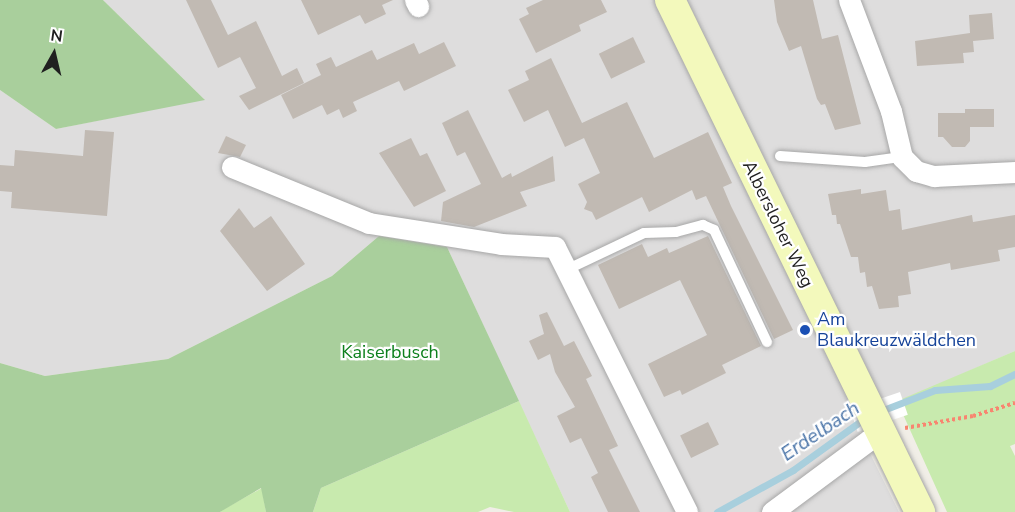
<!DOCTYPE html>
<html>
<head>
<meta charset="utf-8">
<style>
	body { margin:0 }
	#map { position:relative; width:1015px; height:512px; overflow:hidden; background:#f1eee7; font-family:"Nunito Sans",sans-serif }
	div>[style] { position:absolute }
	.residential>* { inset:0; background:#dedddd }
	.grass>* { inset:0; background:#c8eaae }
	.forest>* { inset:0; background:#a9cf9c }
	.pier>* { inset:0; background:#fff; transform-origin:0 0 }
	.stream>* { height:7px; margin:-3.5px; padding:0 3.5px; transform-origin:3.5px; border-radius:3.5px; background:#a8cfdd }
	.building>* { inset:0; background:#c1bab3; transform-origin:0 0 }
	.path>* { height:4px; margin-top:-2px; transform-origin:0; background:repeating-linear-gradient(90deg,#f88570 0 3px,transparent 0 6px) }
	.roads { filter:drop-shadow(0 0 2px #a7a7a7) drop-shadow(0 0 2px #a7a7a7) }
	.service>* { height:10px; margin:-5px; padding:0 5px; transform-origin:5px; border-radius:5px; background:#fff }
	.minor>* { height:21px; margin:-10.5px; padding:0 10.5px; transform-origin:10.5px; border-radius:10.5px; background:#fff }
	.secondary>* { height:30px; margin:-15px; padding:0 15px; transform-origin:15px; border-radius:15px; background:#f3f9bc }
	.dots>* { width:16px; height:16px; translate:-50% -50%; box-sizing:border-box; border:3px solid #fff; border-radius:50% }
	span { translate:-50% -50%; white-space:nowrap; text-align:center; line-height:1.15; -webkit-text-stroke:4.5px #fff; paint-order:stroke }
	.street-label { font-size:18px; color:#202020 }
	.transit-label { font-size:18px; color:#164399 }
	.left { translate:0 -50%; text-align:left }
	.park-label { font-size:18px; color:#0d801c }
	.water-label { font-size:20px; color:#4a74a8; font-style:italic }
	.north { position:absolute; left:24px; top:24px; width:60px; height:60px; -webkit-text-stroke:4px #fff; paint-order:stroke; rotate:8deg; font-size:16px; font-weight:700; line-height:24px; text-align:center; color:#202020 }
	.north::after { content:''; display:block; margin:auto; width:21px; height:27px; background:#202020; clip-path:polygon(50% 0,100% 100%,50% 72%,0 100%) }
</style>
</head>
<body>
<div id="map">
	<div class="residential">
		<div style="clip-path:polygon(103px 0,1015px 0,1015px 351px,854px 421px,899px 512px,570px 512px,447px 247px,379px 236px,332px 276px,168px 359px,45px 376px,0 363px,0 90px,56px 129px,204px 99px)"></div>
	</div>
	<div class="grass">
		<div style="clip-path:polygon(1015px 351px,1015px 444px,1010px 446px,1015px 456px,1015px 512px,947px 512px,897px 401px)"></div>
		<div style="clip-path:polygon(519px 401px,570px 512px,514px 512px,490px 507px,478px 512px,313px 512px,321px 488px)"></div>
		<div style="clip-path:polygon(262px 488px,266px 512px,220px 512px,224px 509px)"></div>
	</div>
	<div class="forest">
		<div style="clip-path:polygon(0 0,103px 0,205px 100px,56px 129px,0 90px)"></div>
		<div style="clip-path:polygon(379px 236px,447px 247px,519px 401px,321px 488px,313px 512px,266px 512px,261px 488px,220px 512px,0 512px,0 363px,45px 376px,168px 359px,332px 276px)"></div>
	</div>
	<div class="pier">
		<div style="left:900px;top:392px;width:24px;height:53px;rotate:71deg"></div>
	</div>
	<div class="stream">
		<div style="left:878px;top:412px;width:61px;rotate:-21.1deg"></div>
		<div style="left:935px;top:390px;width:55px;rotate:-4.2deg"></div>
		<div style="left:990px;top:386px;width:28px;rotate:-26deg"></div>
		<div style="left:717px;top:512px;width:87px;rotate:-28.9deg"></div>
		<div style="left:793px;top:470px;width:89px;rotate:-35.8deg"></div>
	</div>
	<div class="building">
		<div style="clip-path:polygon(186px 0,211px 0,228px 35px,256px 21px,282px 76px,297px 68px,304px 83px,249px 110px,239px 96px,256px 88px,240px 57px,218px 68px)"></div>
		<div style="clip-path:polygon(301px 0,393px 0,382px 5px,386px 14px,365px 24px,360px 15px,318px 35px)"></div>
		<div style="clip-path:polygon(543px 0,601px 0,607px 12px,579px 25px,581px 31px,536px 53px,519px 19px,529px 14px,526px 8px)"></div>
		<div style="clip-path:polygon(774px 0,813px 0,822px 39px,838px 35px,861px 124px,835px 130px,825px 104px,821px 105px,817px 99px,801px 46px,789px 51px,777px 22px)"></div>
		<div style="clip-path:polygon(992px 13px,994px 39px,973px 41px,974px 52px,963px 53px,964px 63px,917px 66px,915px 41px,970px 33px,969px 15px)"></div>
		<div style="left:633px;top:37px;width:28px;height:38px;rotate:64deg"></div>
		<div style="clip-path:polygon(444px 42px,456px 66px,404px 91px,399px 81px,353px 102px,357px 111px,343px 118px,339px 109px,327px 115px,322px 105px,293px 119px,281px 95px,321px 75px,316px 64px,331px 57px,336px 67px,372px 50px,377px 60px,414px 43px,419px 54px)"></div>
		<div style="clip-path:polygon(551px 58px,582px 123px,627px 102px,654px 158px,708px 132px,732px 183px,723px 187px,731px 206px,793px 330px,774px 339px,706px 196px,696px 200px,692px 190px,649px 212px,642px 197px,596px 220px,592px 212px,584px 209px,587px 202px,578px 184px,600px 173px,584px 138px,565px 147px,548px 110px,524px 122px,508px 90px,529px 80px,525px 71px)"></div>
		<div style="clip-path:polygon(965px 109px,994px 109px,994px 127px,970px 127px,970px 141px,965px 147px,952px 147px,943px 137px,938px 137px,938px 113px,965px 113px)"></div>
		<div style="clip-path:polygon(468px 110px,502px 178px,511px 173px,512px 177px,553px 156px,555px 181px,520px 192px,527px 206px,474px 227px,441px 221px,443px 202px,481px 184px,465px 152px,457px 156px,442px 123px)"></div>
		<div style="clip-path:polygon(85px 130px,114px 132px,107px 216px,11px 208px,12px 192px,0 191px,0 165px,14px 166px,15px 150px,83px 156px)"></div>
		<div style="clip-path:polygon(226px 136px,246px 145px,240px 157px,218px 153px)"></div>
		<div style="clip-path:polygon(411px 138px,420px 156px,427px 153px,446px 191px,414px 207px,379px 153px)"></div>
		<div style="clip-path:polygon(861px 189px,861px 194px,886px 190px,889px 211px,900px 209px,902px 230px,972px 215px,973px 222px,1015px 215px,1015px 247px,998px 250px,1000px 261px,951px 270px,950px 263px,908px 272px,911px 294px,898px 296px,899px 307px,879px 309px,872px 286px,867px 287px,865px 272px,860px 273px,858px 257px,851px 257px,840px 224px,837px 224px,836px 215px,832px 215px,828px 194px)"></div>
		<div style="clip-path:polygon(239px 208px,254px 228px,271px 216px,305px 264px,267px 291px,220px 231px)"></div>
		<div style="clip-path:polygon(708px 236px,761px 346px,722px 365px,726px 373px,682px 395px,680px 390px,664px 397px,648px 364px,707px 335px,680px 280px,619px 309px,598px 265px,642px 244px,648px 257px,667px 248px,669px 253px)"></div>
		<div style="clip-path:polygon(547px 312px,564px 346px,574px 341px,592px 376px,586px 379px,618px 446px,609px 450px,640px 512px,608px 512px,591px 477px,598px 473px,581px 438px,570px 443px,557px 416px,575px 407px,555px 372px,550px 354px,538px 360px,529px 341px,544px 334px,539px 315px)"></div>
		<div style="left:708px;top:422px;width:25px;height:31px;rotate:64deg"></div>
	</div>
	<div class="path">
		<div style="left:905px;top:428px;width:69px;rotate:-10deg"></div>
		<div style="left:973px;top:416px;width:44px;rotate:-17.2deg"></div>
	</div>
	<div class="roads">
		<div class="service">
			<div style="left:780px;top:156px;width:85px;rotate:4deg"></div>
			<div style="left:865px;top:162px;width:37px;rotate:-8deg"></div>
			<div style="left:566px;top:270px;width:86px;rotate:-25.4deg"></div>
			<div style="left:644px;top:233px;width:32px;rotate:-2deg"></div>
			<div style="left:676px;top:232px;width:28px;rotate:-15deg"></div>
			<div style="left:703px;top:225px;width:12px;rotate:24deg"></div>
			<div style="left:714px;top:230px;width:124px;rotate:64.7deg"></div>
		</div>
		<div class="minor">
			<div style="left:415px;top:0;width:7px;rotate:63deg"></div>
			<div style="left:849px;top:0;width:119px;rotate:69.3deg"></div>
			<div style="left:891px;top:111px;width:47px;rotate:76.6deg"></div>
			<div style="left:902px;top:157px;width:20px;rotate:45deg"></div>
			<div style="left:916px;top:171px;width:19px;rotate:16deg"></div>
			<div style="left:934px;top:176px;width:81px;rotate:-2.8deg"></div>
			<div style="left:232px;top:167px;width:148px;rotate:22.2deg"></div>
			<div style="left:369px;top:223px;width:134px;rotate:9deg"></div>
			<div style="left:501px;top:244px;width:54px;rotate:3.2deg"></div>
			<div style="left:555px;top:247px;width:296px;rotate:63.5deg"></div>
			<div style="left:772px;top:512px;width:121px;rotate:-36.6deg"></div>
			<div style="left:869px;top:440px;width:14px;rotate:-17deg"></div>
		</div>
		<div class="secondary">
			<div style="left:670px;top:0;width:570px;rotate:63.97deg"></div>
		</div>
	</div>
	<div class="dots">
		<div style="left:805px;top:330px;background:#1a4fb4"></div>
	</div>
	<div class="street-label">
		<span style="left:778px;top:224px;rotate:64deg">Albersloher Weg</span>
	</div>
	<div class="transit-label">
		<span class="left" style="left:817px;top:330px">Am<br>Blaukreuzwäldchen</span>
	</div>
	<div class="park-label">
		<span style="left:390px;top:352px">Kaiserbusch</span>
	</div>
	<div class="water-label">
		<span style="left:820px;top:431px;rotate:-34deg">Erdelbach</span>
	</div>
	<div class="north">N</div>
</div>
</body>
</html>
